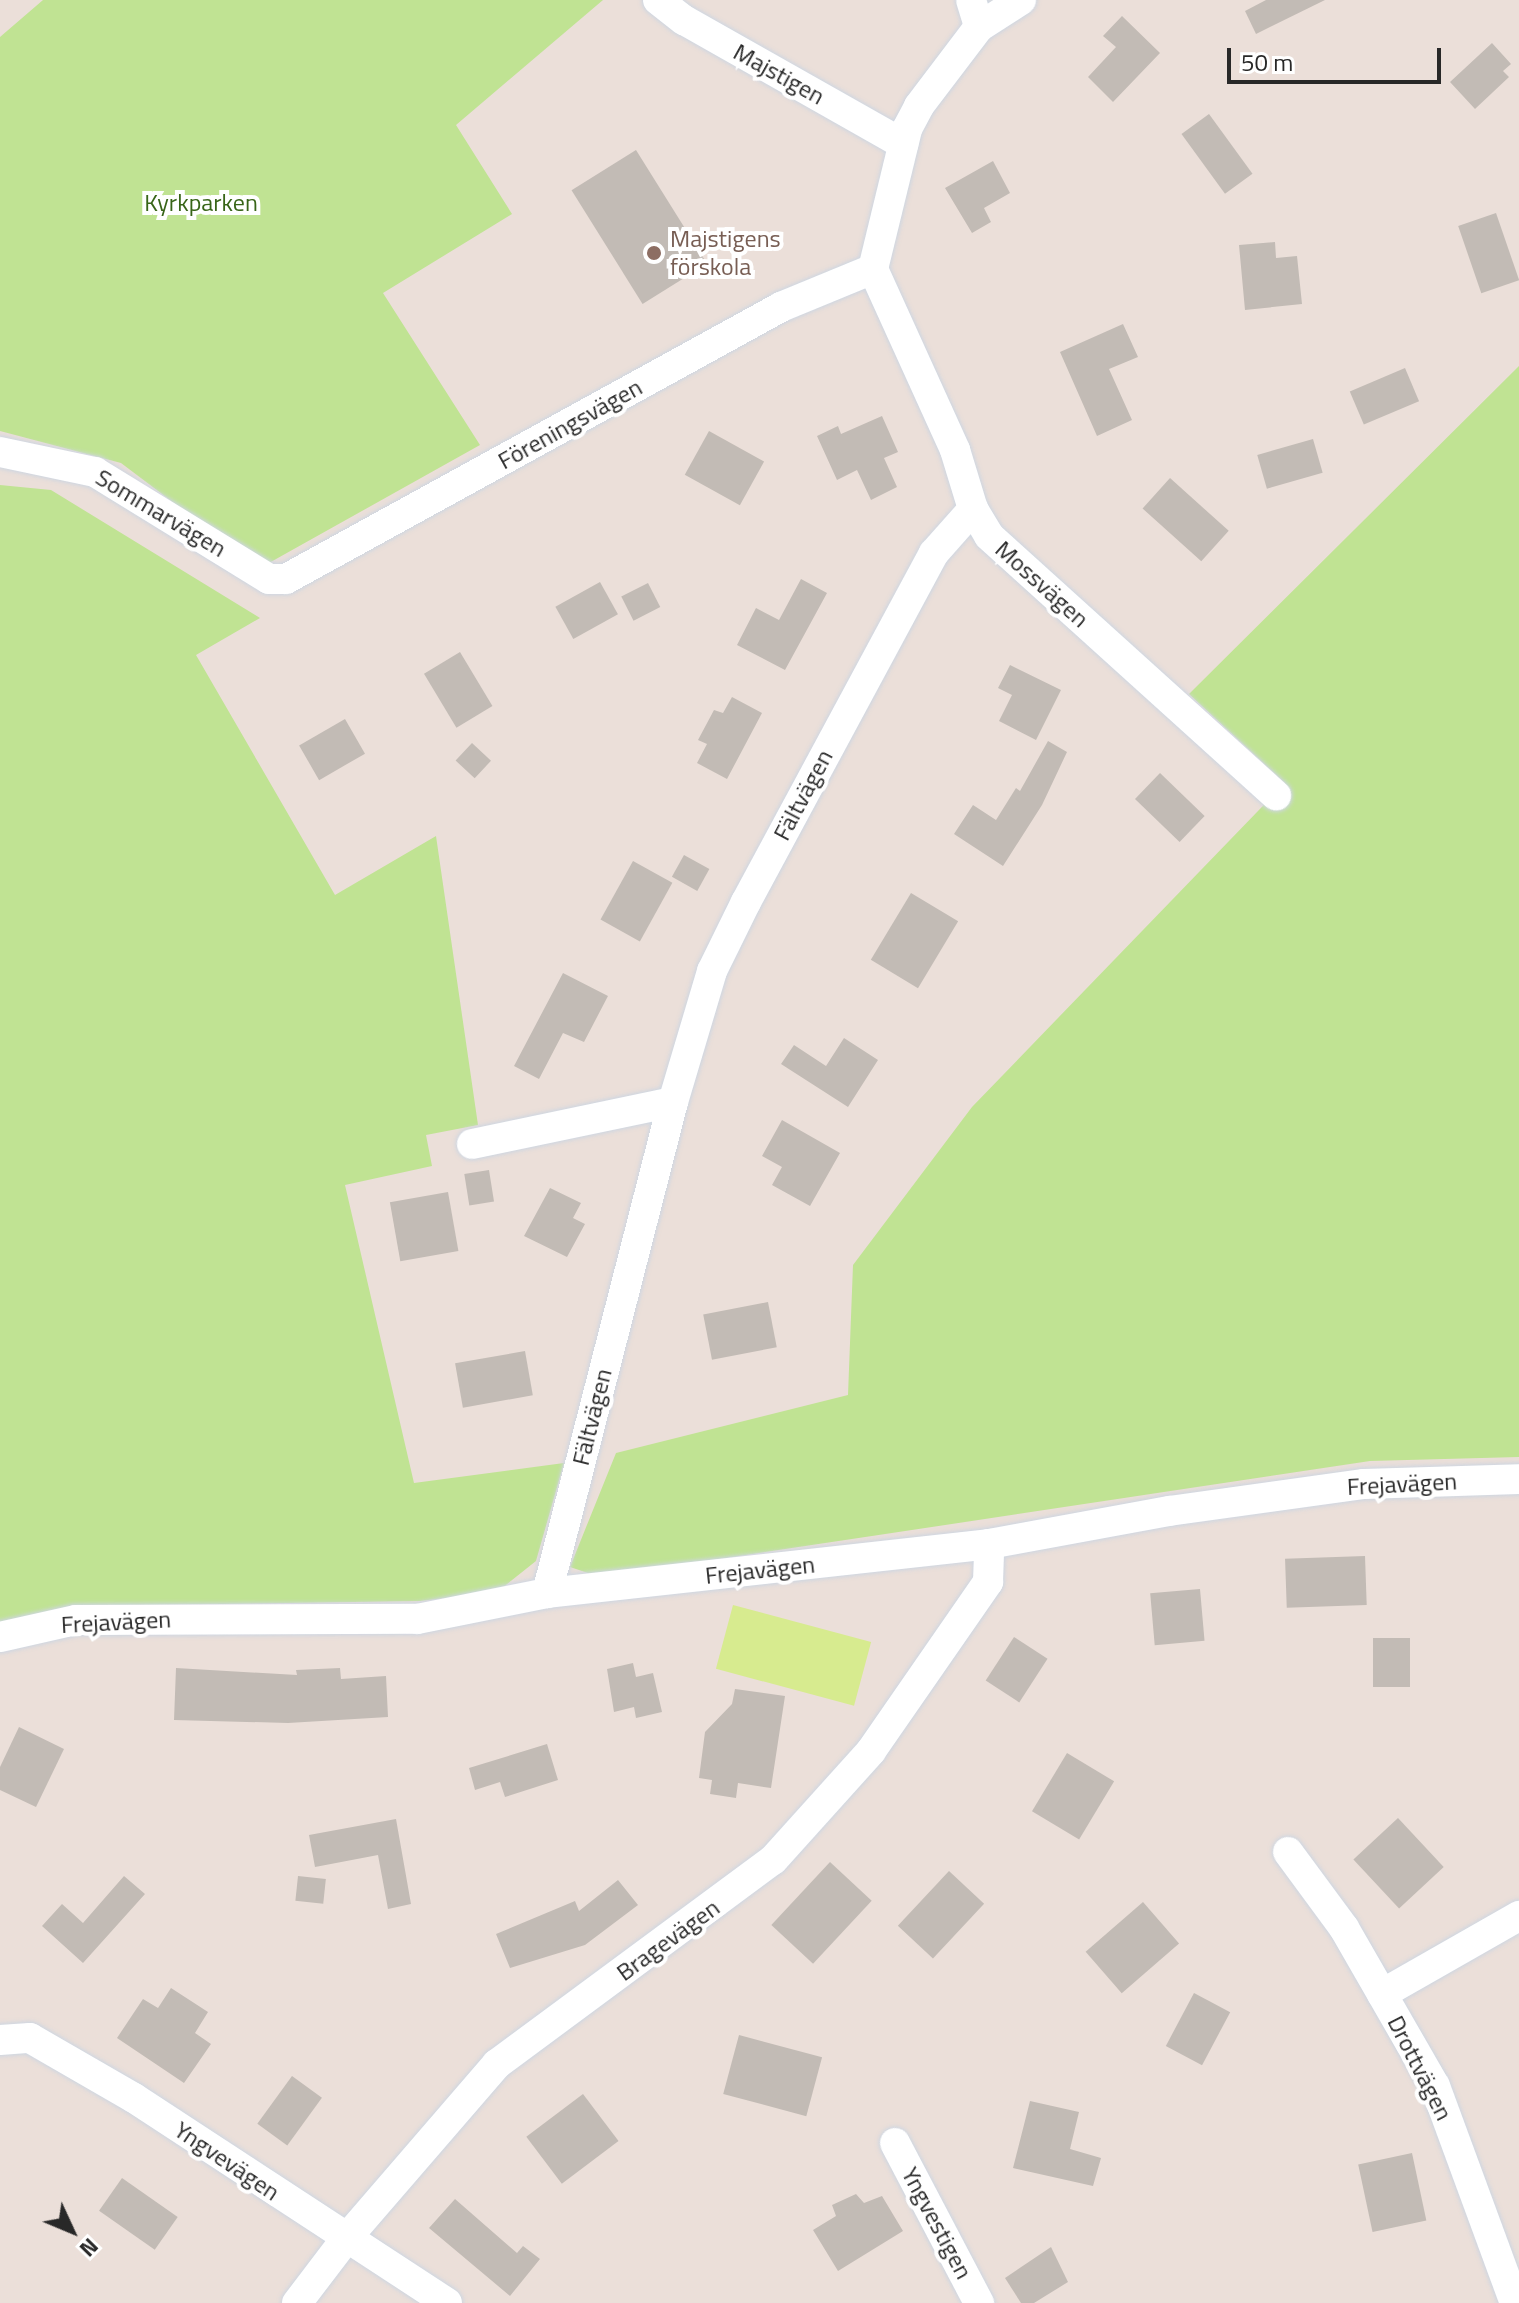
<!DOCTYPE html>
<html>
<head>
<meta charset="utf-8">
<style>
	body { margin:0 }
	#map { position:relative; width:1519px; height:2303px; overflow:hidden; background:#ebdfd9; font-family:"Titillium Web",sans-serif }
	div>[style] { position:absolute }
	.green>* { inset:0; background:#c0e393 }
	.pitch>* { inset:0; background:#d7eb8f; transform-origin:0 0 }
	.building>* { inset:0; background:#c2bbb5; transform-origin:0 0 }
	.roads { filter:drop-shadow(0 0 2px #ced6e1) drop-shadow(0 0 2px #ced6e1) }
	.street>* { height:30px; margin:-15px; padding:0 15px; transform-origin:15px; border-radius:15px; background:#fff }
	.dots>* { width:22px; height:22px; translate:-50% -50%; box-sizing:border-box; border:4px solid #fff; border-radius:50% }
	span { translate:-50% -50%; white-space:nowrap; text-align:center; line-height:1.15; -webkit-text-stroke:8px #fff; paint-order:stroke }
	.street-label { font-size:24px; color:#282828 }
	.park-label { font-size:24px; color:#386518 }
	.education-label { font-size:24px; color:#785e54 }
	.left { translate:0 -50%; text-align:left }
	.north { position:absolute; left:32px; top:2191px; width:80px; height:80px; -webkit-text-stroke:6px #fff; paint-order:stroke; rotate:134deg; font-size:22px; font-weight:700; line-height:32px; text-align:center; color:#282828 }
	.north::after { content:''; display:block; margin:auto; width:28px; height:36px; background:#282828; clip-path:polygon(50% 0,100% 100%,50% 72%,0 100%) }
	.scale { position:absolute; left:1227px; top:48px; width:214px; height:36px; box-sizing:border-box; border:4px solid #282828; border-top:0; padding-left:10px; font-size:24px; line-height:28px; white-space:nowrap; color:#282828; -webkit-text-stroke:6px #fff; paint-order:stroke }
</style>
</head>
<body>
<div id="map">
	<div class="green">
		<div style="clip-path:polygon(43px 0,603px 0,456px 125px,512px 214px,383px 293px,480px 445px,260px 568px,121px 463px,0 431px,0 37px)"></div>
		<div style="clip-path:polygon(1519px 366px,1519px 1457px,1370px 1461px,600px 1577px,570px 1567px,616px 1453px,848px 1395px,853px 1265px,972px 1107px,1285px 783px,1189px 694px)"></div>
		<div style="clip-path:polygon(0 485px,51px 490px,260px 618px,196px 655px,335px 895px,436px 836px,478px 1125px,426px 1135px,432px 1166px,345px 1185px,414px 1483px,564px 1463px,536px 1561px,497px 1592px,420px 1601px,151px 1605px,0 1628px)"></div>
	</div>
	<div class="pitch">
		<div style="left:733px;top:1605px;width:143px;height:66px;rotate:15deg"></div>
	</div>
	<div class="building">
		<div style="clip-path:polygon(1266px 0,1325px 0,1256px 34px,1245px 11px)"></div>
		<div style="clip-path:polygon(1122px 16px,1160px 53px,1113px 102px,1088px 77px,1116px 47px,1103px 36px)"></div>
		<div style="clip-path:polygon(1492px 43px,1511px 64px,1503px 71px,1509px 77px,1475px 109px,1450px 82px)"></div>
		<div style="left:1209px;top:114px;width:74px;height:34px;rotate:54deg"></div>
		<div style="left:636px;top:150px;width:134px;height:76px;rotate:58deg"></div>
		<div style="clip-path:polygon(993px 161px,1010px 193px,984px 208px,991px 222px,972px 233px,945px 188px)"></div>
		<div style="left:1496px;top:213px;width:71px;height:40px;rotate:71deg"></div>
		<div style="clip-path:polygon(1275px 242px,1276px 258px,1297px 256px,1302px 304px,1245px 310px,1239px 245px)"></div>
		<div style="clip-path:polygon(1123px 324px,1138px 357px,1109px 369px,1132px 420px,1097px 436px,1060px 352px)"></div>
		<div style="left:1405px;top:368px;width:36px;height:60px;rotate:67deg"></div>
		<div style="clip-path:polygon(882px 416px,898px 452px,884px 458px,897px 487px,871px 500px,857px 470px,837px 480px,817px 436px,838px 426px,841px 434px)"></div>
		<div style="left:709px;top:431px;width:63px;height:50px;rotate:29deg"></div>
		<div style="left:1313px;top:439px;width:35px;height:58px;rotate:74deg"></div>
		<div style="left:1170px;top:478px;width:79px;height:41px;rotate:42deg"></div>
		<div style="clip-path:polygon(801px 579px,827px 593px,785px 670px,737px 645px,756px 608px,779px 620px)"></div>
		<div style="left:600px;top:582px;width:37px;height:51px;rotate:61deg"></div>
		<div style="left:648px;top:583px;width:27px;height:30px;rotate:63deg"></div>
		<div style="left:460px;top:652px;width:63px;height:42px;rotate:59deg"></div>
		<div style="clip-path:polygon(1010px 665px,1061px 690px,1036px 740px,999px 721px,1012px 695px,998px 688px)"></div>
		<div style="clip-path:polygon(732px 697px,762px 713px,727px 779px,697px 763px,707px 744px,698px 740px,714px 710px,723px 713px)"></div>
		<div style="left:345px;top:719px;width:40px;height:53px;rotate:60deg"></div>
		<div style="clip-path:polygon(1048px 741px,1067px 752px,1042px 805px,1003px 866px,954px 834px,973px 805px,996px 820px,1016px 788px,1020px 791px)"></div>
		<div style="left:472px;top:743px;width:26px;height:24px;rotate:43deg"></div>
		<div style="left:1160px;top:773px;width:62px;height:36px;rotate:44deg"></div>
		<div style="left:684px;top:855px;width:29px;height:25px;rotate:29deg"></div>
		<div style="left:633px;top:861px;width:45px;height:67px;rotate:29deg"></div>
		<div style="left:911px;top:893px;width:55px;height:78px;rotate:31deg"></div>
		<div style="clip-path:polygon(563px 973px,608px 996px,584px 1042px,563px 1033px,539px 1079px,514px 1066px)"></div>
		<div style="clip-path:polygon(844px 1038px,878px 1060px,848px 1107px,781px 1064px,794px 1045px,826px 1066px)"></div>
		<div style="clip-path:polygon(782px 1120px,840px 1153px,810px 1206px,772px 1185px,782px 1167px,762px 1156px)"></div>
		<div style="left:489px;top:1170px;width:32px;height:25px;rotate:81deg"></div>
		<div style="clip-path:polygon(550px 1188px,581px 1203px,573px 1218px,585px 1224px,567px 1257px,524px 1236px)"></div>
		<div style="left:448px;top:1192px;width:60px;height:59px;rotate:80deg"></div>
		<div style="left:768px;top:1302px;width:46px;height:66px;rotate:79deg"></div>
		<div style="left:525px;top:1351px;width:45px;height:71px;rotate:80deg"></div>
		<div style="left:1365px;top:1556px;width:49px;height:80px;rotate:88deg"></div>
		<div style="left:1200px;top:1589px;width:52px;height:50px;rotate:85deg"></div>
		<div style="left:1014px;top:1637px;width:40px;height:52px;rotate:33deg"></div>
		<div style="left:1373px;top:1638px;width:37px;height:49px"></div>
		<div style="clip-path:polygon(633px 1663px,636px 1677px,653px 1673px,662px 1712px,636px 1718px,634px 1707px,614px 1712px,607px 1669px)"></div>
		<div style="clip-path:polygon(176px 1668px,297px 1675px,296px 1670px,340px 1668px,341px 1679px,386px 1676px,388px 1717px,288px 1723px,174px 1720px)"></div>
		<div style="clip-path:polygon(735px 1689px,785px 1696px,771px 1788px,738px 1783px,736px 1798px,710px 1794px,712px 1780px,699px 1778px,705px 1732px,732px 1704px)"></div>
		<div style="clip-path:polygon(19px 1727px,64px 1749px,36px 1807px,0 1790px,0 1767px)"></div>
		<div style="clip-path:polygon(547px 1744px,558px 1780px,505px 1797px,500px 1782px,475px 1790px,469px 1768px)"></div>
		<div style="left:1067px;top:1753px;width:55px;height:68px;rotate:31deg"></div>
		<div style="left:1398px;top:1818px;width:67px;height:61px;rotate:47deg"></div>
		<div style="clip-path:polygon(396px 1819px,411px 1904px,388px 1909px,378px 1855px,315px 1867px,309px 1835px)"></div>
		<div style="left:830px;top:1862px;width:57px;height:86px;rotate:43deg"></div>
		<div style="left:949px;top:1871px;width:48px;height:75px;rotate:43deg"></div>
		<div style="clip-path:polygon(124px 1876px,145px 1894px,83px 1963px,42px 1926px,62px 1904px,83px 1923px)"></div>
		<div style="left:298px;top:1876px;width:28px;height:25px;rotate:6deg"></div>
		<div style="clip-path:polygon(618px 1880px,638px 1905px,585px 1945px,510px 1968px,496px 1934px,575px 1901px,579px 1911px)"></div>
		<div style="left:1143px;top:1902px;width:55px;height:76px;rotate:49deg"></div>
		<div style="clip-path:polygon(171px 1988px,208px 2012px,195px 2033px,211px 2044px,184px 2083px,117px 2038px,143px 1999px,158px 2008px)"></div>
		<div style="left:1194px;top:1993px;width:41px;height:60px;rotate:28deg"></div>
		<div style="left:739px;top:2035px;width:86px;height:61px;rotate:15deg"></div>
		<div style="left:292px;top:2076px;width:37px;height:59px;rotate:36deg"></div>
		<div style="left:583px;top:2094px;width:59px;height:71px;rotate:53deg"></div>
		<div style="clip-path:polygon(1030px 2101px,1079px 2112px,1070px 2149px,1101px 2158px,1093px 2186px,1013px 2168px)"></div>
		<div style="left:1412px;top:2153px;width:69px;height:55px;rotate:78deg"></div>
		<div style="left:122px;top:2178px;width:68px;height:40px;rotate:35deg"></div>
		<div style="clip-path:polygon(856px 2194px,864px 2203px,882px 2196px,903px 2231px,838px 2271px,813px 2230px,836px 2216px,832px 2205px)"></div>
		<div style="clip-path:polygon(455px 2199px,517px 2253px,523px 2246px,540px 2259px,510px 2296px,429px 2228px)"></div>
		<div style="clip-path:polygon(1051px 2247px,1068px 2282px,1034px 2303px,1021px 2303px,1005px 2278px)"></div>
	</div>
	<div class="roads">
		<div class="street">
			<div style="left:658px;top:0;width:33px;rotate:38deg"></div>
			<div style="left:684px;top:20px;width:252px;rotate:29.5deg"></div>
			<div style="left:971px;top:0;width:28px;rotate:73deg"></div>
			<div style="left:873px;top:269px;width:199px;rotate:65.6deg"></div>
			<div style="left:955px;top:450px;width:62px;rotate:73deg"></div>
			<div style="left:973px;top:509px;width:31px;rotate:59deg"></div>
			<div style="left:989px;top:536px;width:387px;rotate:42.1deg"></div>
			<div style="left:873px;top:269px;width:144px;rotate:-76.3deg"></div>
			<div style="left:907px;top:129px;width:26px;rotate:-62deg"></div>
			<div style="left:919px;top:106px;width:99px;rotate:-52.8deg"></div>
			<div style="left:979px;top:27px;width:50px;rotate:-32.7deg"></div>
			<div style="left:0;top:452px;width:97px;rotate:11.9deg"></div>
			<div style="left:95px;top:472px;width:204px;rotate:31.6deg"></div>
			<div style="left:269px;top:579px;width:17px"></div>
			<div style="left:286px;top:579px;width:565px;rotate:-28.79deg"></div>
			<div style="left:781px;top:307px;width:100px;rotate:-22.4deg"></div>
			<div style="left:472px;top:1144px;width:205px;rotate:-11.8deg"></div>
			<div style="left:673px;top:1102px;width:137px;rotate:-73.4deg"></div>
			<div style="left:712px;top:971px;width:77px;rotate:-63.8deg"></div>
			<div style="left:746px;top:902px;width:396px;rotate:-61.7deg"></div>
			<div style="left:934px;top:553px;width:59px;rotate:-48.4deg"></div>
			<div style="left:547px;top:1593px;width:507px;rotate:-75.61deg"></div>
			<div style="left:0;top:1637px;width:78px;rotate:-12.6deg"></div>
			<div style="left:76px;top:1620px;width:341px;rotate:-0.2deg"></div>
			<div style="left:417px;top:1619px;width:133px;rotate:-11.3deg"></div>
			<div style="left:547px;top:1593px;width:445px;rotate:-6.3deg"></div>
			<div style="left:989px;top:1544px;width:183px;rotate:-10.4deg"></div>
			<div style="left:1169px;top:1511px;width:197px;rotate:-7.9deg"></div>
			<div style="left:1364px;top:1484px;width:155px;rotate:-1.8deg"></div>
			<div style="left:1288px;top:1852px;width:94px;rotate:53.6deg"></div>
			<div style="left:1344px;top:1928px;width:182px;rotate:60.1deg"></div>
			<div style="left:1435px;top:2086px;width:231px;rotate:69.8deg"></div>
			<div style="left:1382px;top:1994px;width:158px;rotate:-29.7deg"></div>
			<div style="left:0;top:2040px;width:30px;rotate:-4deg"></div>
			<div style="left:30px;top:2038px;width:120px;rotate:30deg"></div>
			<div style="left:134px;top:2098px;width:374px;rotate:33.2deg"></div>
			<div style="left:895px;top:2143px;width:181px;rotate:62.3deg"></div>
			<div style="left:297px;top:2303px;width:79px;rotate:-52.7deg"></div>
			<div style="left:345px;top:2240px;width:233px;rotate:-49.2deg"></div>
			<div style="left:497px;top:2064px;width:343px;rotate:-36.5deg"></div>
			<div style="left:773px;top:1860px;width:147px;rotate:-48deg"></div>
			<div style="left:871px;top:1751px;width:206px;rotate:-55.3deg"></div>
			<div style="left:988px;top:1582px;width:38px;rotate:-88deg"></div>
		</div>
	</div>
	<div class="dots">
		<div style="left:654px;top:253px;background:#8d6e63"></div>
	</div>
	<div class="street-label">
		<span style="left:779px;top:74px;rotate:29deg">Majstigen</span>
		<span style="left:570px;top:424px;rotate:-29deg">Föreningsvägen</span>
		<span style="left:161px;top:513px;rotate:31deg">Sommarvägen</span>
		<span style="left:1042px;top:584px;rotate:42deg">Mossvägen</span>
		<span style="left:803px;top:795px;rotate:-62deg">Fältvägen</span>
		<span style="left:592px;top:1417px;rotate:-76deg">Fältvägen</span>
		<span style="left:1402px;top:1484px;rotate:-3deg">Frejavägen</span>
		<span style="left:760px;top:1570px;rotate:-6deg">Frejavägen</span>
		<span style="left:116px;top:1622px;rotate:-3deg">Frejavägen</span>
		<span style="left:668px;top:1940px;rotate:-36deg">Bragevägen</span>
		<span style="left:1420px;top:2068px;rotate:63deg">Drottvägen</span>
		<span style="left:227px;top:2161px;rotate:34deg">Yngvevägen</span>
		<span style="left:937px;top:2223px;rotate:62deg">Yngvestigen</span>
	</div>
	<div class="park-label">
		<span style="left:201px;top:203px">Kyrkparken</span>
	</div>
	<div class="education-label">
		<span class="left" style="left:670px;top:253px">Majstigens<br>förskola</span>
	</div>
	<div class="north">N</div>
	<div class="scale">50 m</div>
</div>
</body>
</html>
